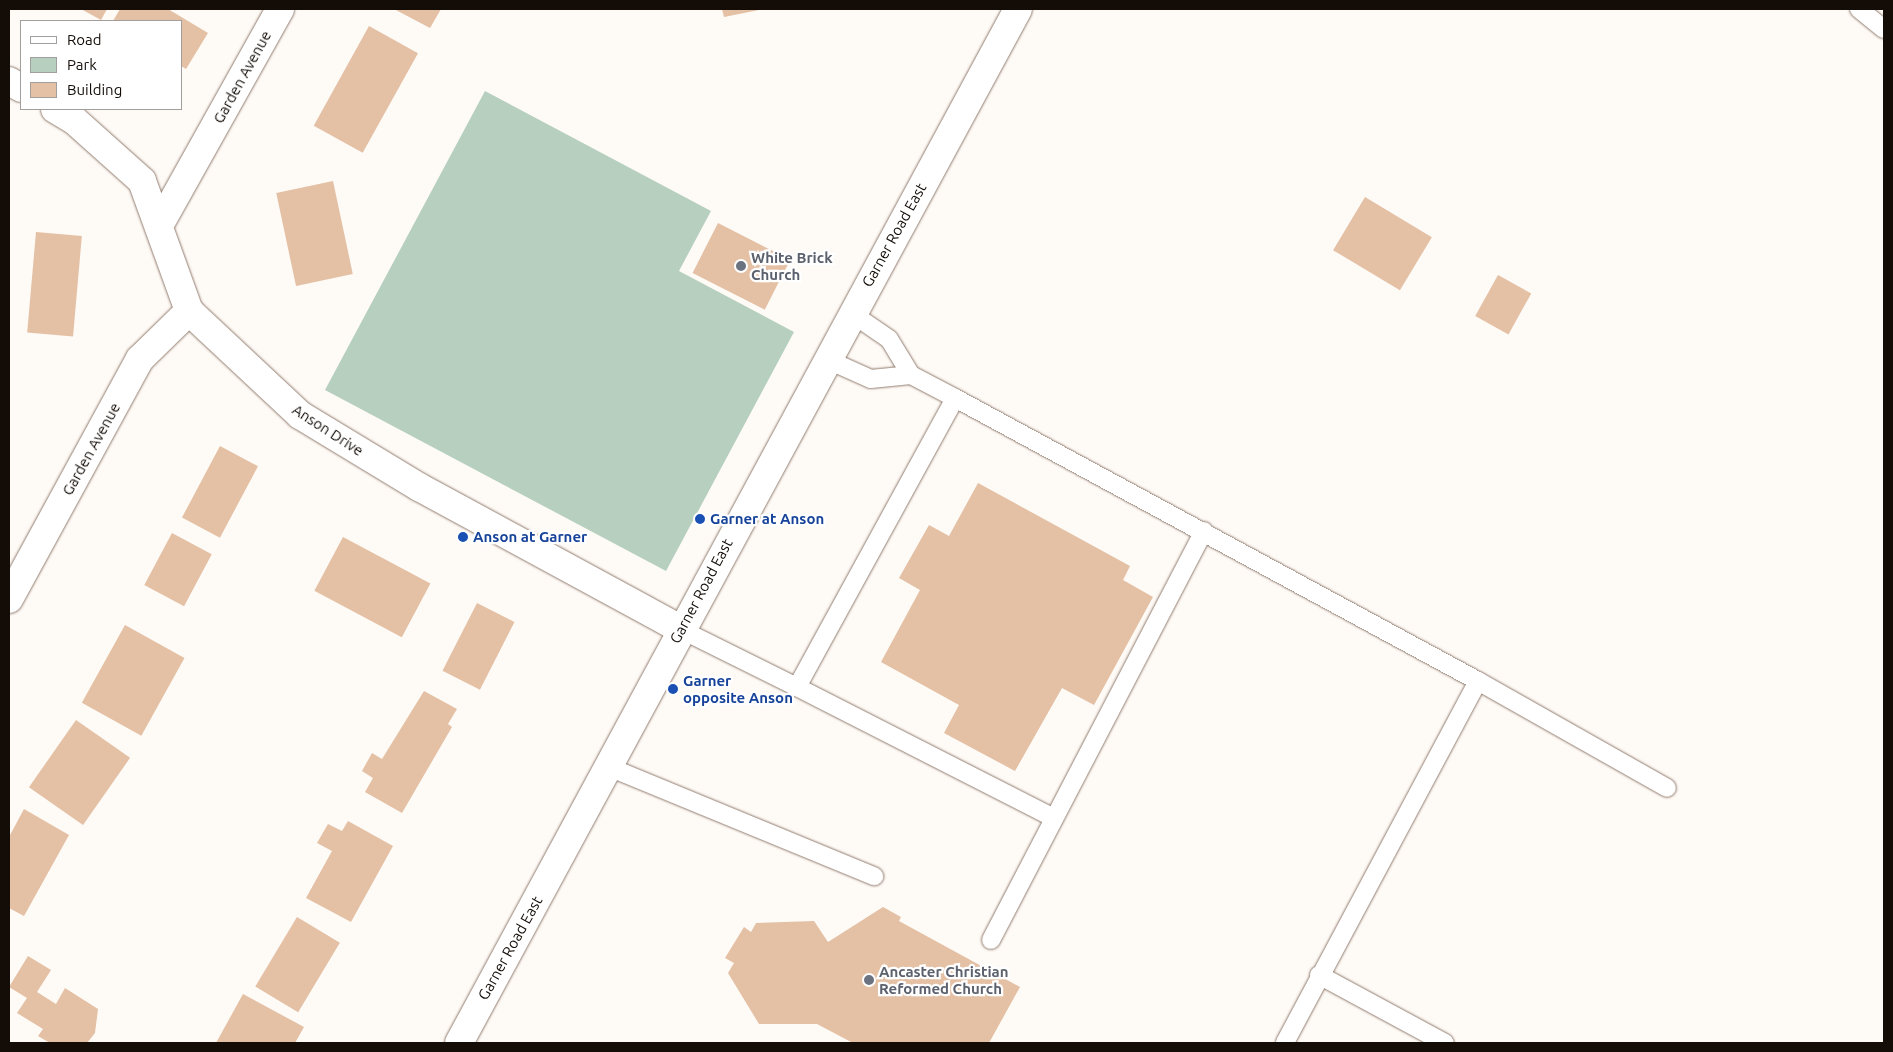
<!DOCTYPE html>
<html>
<head>
<meta charset="utf-8">
<style>
	body { margin:0 }
	#map { position:relative; width:1893px; height:1052px; overflow:hidden; background:#fefaf6; font-family:Ubuntu,sans-serif }
	div>[style] { position:absolute }
	.green>* { inset:0; background:#b6cfbe }
	.building>* { inset:0; background:#e4c0a4; transform-origin:0 0 }
	.roads { filter:drop-shadow(0 0 1px #917c6e) drop-shadow(0 0 1px #917c6e) }
	.service>* { height:18px; margin:-9px; padding:0 9px; transform-origin:9px; border-radius:9px; background:#fff }
	.minor>* { height:28px; margin:-14px; padding:0 14px; transform-origin:14px; border-radius:14px; background:#fff }
	.secondary>* { height:28px; margin:-14px; padding:0 14px; transform-origin:14px; border-radius:14px; background:#fff }
	.dots>* { width:14px; height:14px; translate:-50% -50%; box-sizing:border-box; border:2px solid #fff; border-radius:50% }
	span { translate:-50% -50%; white-space:nowrap; text-align:center; line-height:1.15; -webkit-text-stroke:4.5px #fff; paint-order:stroke }
	.street-label { font-size:15px; color:#130c07 }
	.worship-label { font-size:15px; color:#5b616d; font-weight:700 }
	.left { translate:0 -50%; text-align:left }
	.transit-label { font-size:15px; color:#164399; font-weight:700 }
	.frame { position:absolute; inset:0; border:10px solid #130c07; pointer-events:none }
	.legend { position:absolute; left:20px; top:20px; width:162px; height:90px; box-sizing:border-box; background:#fff; border:1px solid #a19e9c; margin:0; padding:6px 9px; list-style:none; font-size:15px; color:#130c07 }
	.legend li { display:flex; align-items:center; gap:10px; height:25px }
	.legend b { width:25px; border:1px solid #a19e9c }
</style>
</head>
<body>
<div id="map">
	<div class="green">
		<div style="clip-path:polygon(485px 91px,711px 211px,679px 271px,794px 332px,666px 571px,325px 390px)"></div>
	</div>
	<div class="building">
		<div style="clip-path:polygon(81px 9px,107px 9px,101px 20px)"></div>
		<div style="clip-path:polygon(120px 9px,168px 9px,208px 33px,186px 69px,181px 66px,181px 21px,113px 21px)"></div>
		<div style="clip-path:polygon(394px 9px,441px 9px,430px 28px)"></div>
		<div style="clip-path:polygon(722px 9px,759px 9px,759px 10px,724px 17px)"></div>
		<div style="left:369px;top:26px;width:56px;height:114px;rotate:29deg"></div>
		<div style="left:333px;top:181px;width:95px;height:58px;rotate:78deg"></div>
		<div style="left:1365px;top:197px;width:78px;height:62px;rotate:31deg"></div>
		<div style="left:718px;top:223px;width:81px;height:56px;rotate:27deg"></div>
		<div style="left:36px;top:232px;width:46px;height:101px;rotate:5deg"></div>
		<div style="left:1498px;top:275px;width:38px;height:47px;rotate:29deg"></div>
		<div style="left:220px;top:446px;width:43px;height:81px;rotate:28deg"></div>
		<div style="clip-path:polygon(978px 483px,1130px 566px,1123px 580px,1153px 597px,1094px 705px,1062px 688px,1015px 771px,944px 733px,959px 705px,881px 662px,920px 590px,899px 578px,929px 525px,949px 536px)"></div>
		<div style="left:172px;top:533px;width:45px;height:59px;rotate:28deg"></div>
		<div style="left:343px;top:537px;width:99px;height:61px;rotate:28deg"></div>
		<div style="left:477px;top:603px;width:42px;height:76px;rotate:27deg"></div>
		<div style="left:125px;top:625px;width:68px;height:89px;rotate:29deg"></div>
		<div style="clip-path:polygon(424px 691px,457px 709px,448px 724px,452px 727px,402px 813px,365px 792px,373px 778px,362px 771px,372px 753px,382px 759px)"></div>
		<div style="left:76px;top:720px;width:66px;height:82px;rotate:35deg"></div>
		<div style="clip-path:polygon(24px 809px,69px 835px,24px 916px,9px 908px,9px 837px)"></div>
		<div style="clip-path:polygon(348px 821px,393px 846px,351px 922px,306px 898px,332px 851px,317px 843px,328px 824px,342px 831px)"></div>
		<div style="clip-path:polygon(883px 907px,901px 917px,899px 921px,1020px 987px,989px 1043px,853px 1043px,817px 1024px,759px 1024px,728px 973px,734px 963px,725px 958px,744px 927px,751px 932px,756px 923px,814px 921px,828px 942px)"></div>
		<div style="left:297px;top:917px;width:50px;height:81px;rotate:31deg"></div>
		<div style="clip-path:polygon(28px 956px,51px 970px,37px 992px,56px 1004px,65px 988px,98px 1009px,95px 1033px,87px 1043px,50px 1043px,38px 1036px,43px 1029px,17px 1013px,27px 998px,9px 987px)"></div>
		<div style="clip-path:polygon(243px 994px,304px 1027px,295px 1043px,216px 1043px)"></div>
	</div>
	<div class="roads">
		<div class="service">
			<div style="left:1859px;top:9px;width:32px;rotate:39deg"></div>
			<div style="left:826px;top:359px;width:49px;rotate:24deg"></div>
			<div style="left:871px;top:379px;width:40px;rotate:-5.7deg"></div>
			<div style="left:955px;top:398px;width:595px;rotate:28.42deg"></div>
			<div style="left:1478px;top:681px;width:410px;rotate:118.1deg"></div>
			<div style="left:680px;top:629px;width:131px;rotate:26.4deg"></div>
			<div style="left:797px;top:687px;width:329px;rotate:-61.3deg"></div>
			<div style="left:955px;top:398px;width:50px;rotate:-152.4deg"></div>
			<div style="left:911px;top:375px;width:42px;rotate:-121.4deg"></div>
			<div style="left:889px;top:339px;width:46px;rotate:-145.6deg"></div>
			<div style="left:1478px;top:681px;width:217px;rotate:29.5deg"></div>
			<div style="left:797px;top:687px;width:286px;rotate:27deg"></div>
			<div style="left:609px;top:767px;width:287px;rotate:22.4deg"></div>
			<div style="left:991px;top:940px;width:461px;rotate:-62.5deg"></div>
			<div style="left:1319px;top:975px;width:143px;rotate:28.4deg"></div>
		</div>
		<div class="minor">
			<div style="left:9px;top:81px;width:14px;rotate:30deg"></div>
			<div style="left:55px;top:109px;width:23px;rotate:31deg"></div>
			<div style="left:75px;top:121px;width:90px;rotate:41.8deg"></div>
			<div style="left:142px;top:181px;width:138px;rotate:70.1deg"></div>
			<div style="left:189px;top:311px;width:152px;rotate:43.1deg"></div>
			<div style="left:300px;top:415px;width:139px;rotate:31.2deg"></div>
			<div style="left:419px;top:487px;width:297px;rotate:28.5deg"></div>
			<div style="left:160px;top:224px;width:246px;rotate:-60.8deg"></div>
			<div style="left:9px;top:599px;width:273px;rotate:-61.4deg"></div>
			<div style="left:140px;top:359px;width:69px;rotate:-44.4deg"></div>
		</div>
		<div class="secondary">
			<div style="left:459px;top:1043px;width:1175px;rotate:-61.6deg"></div>
		</div>
	</div>
	<div class="dots">
		<div style="left:741px;top:266px;background:#6b7280"></div>
		<div style="left:700px;top:519px;background:#1a4fb4"></div>
		<div style="left:463px;top:537px;background:#1a4fb4"></div>
		<div style="left:673px;top:689px;background:#1a4fb4"></div>
		<div style="left:869px;top:980px;background:#6b7280"></div>
	</div>
	<div class="street-label">
		<span style="left:242px;top:77px;rotate:-61deg">Garden Avenue</span>
		<span style="left:894px;top:235px;rotate:-61deg">Garner Road East</span>
		<span style="left:328px;top:430px;rotate:33deg">Anson Drive</span>
		<span style="left:91px;top:449px;rotate:-61deg">Garden Avenue</span>
		<span style="left:701px;top:591px;rotate:-62deg">Garner Road East</span>
		<span style="left:510px;top:948px;rotate:-61deg">Garner Road East</span>
	</div>
	<div class="worship-label">
		<span class="left" style="left:751px;top:266px">White Brick<br>Church</span>
		<span class="left" style="left:879px;top:980px">Ancaster Christian<br>Reformed Church</span>
	</div>
	<div class="transit-label">
		<span class="left" style="left:710px;top:519px">Garner at Anson</span>
		<span class="left" style="left:473px;top:537px">Anson at Garner</span>
		<span class="left" style="left:683px;top:689px">Garner<br>opposite Anson</span>
	</div>
	<div class="frame"></div>
	<ul class="legend">
	<li><b style="height:6px;background:#fff"></b>Road</li>
	<li><b style="height:14px;background:#b6cfbe"></b>Park</li>
	<li><b style="height:14px;background:#e4c0a4"></b>Building</li>
	</ul>
</div>
</body>
</html>
